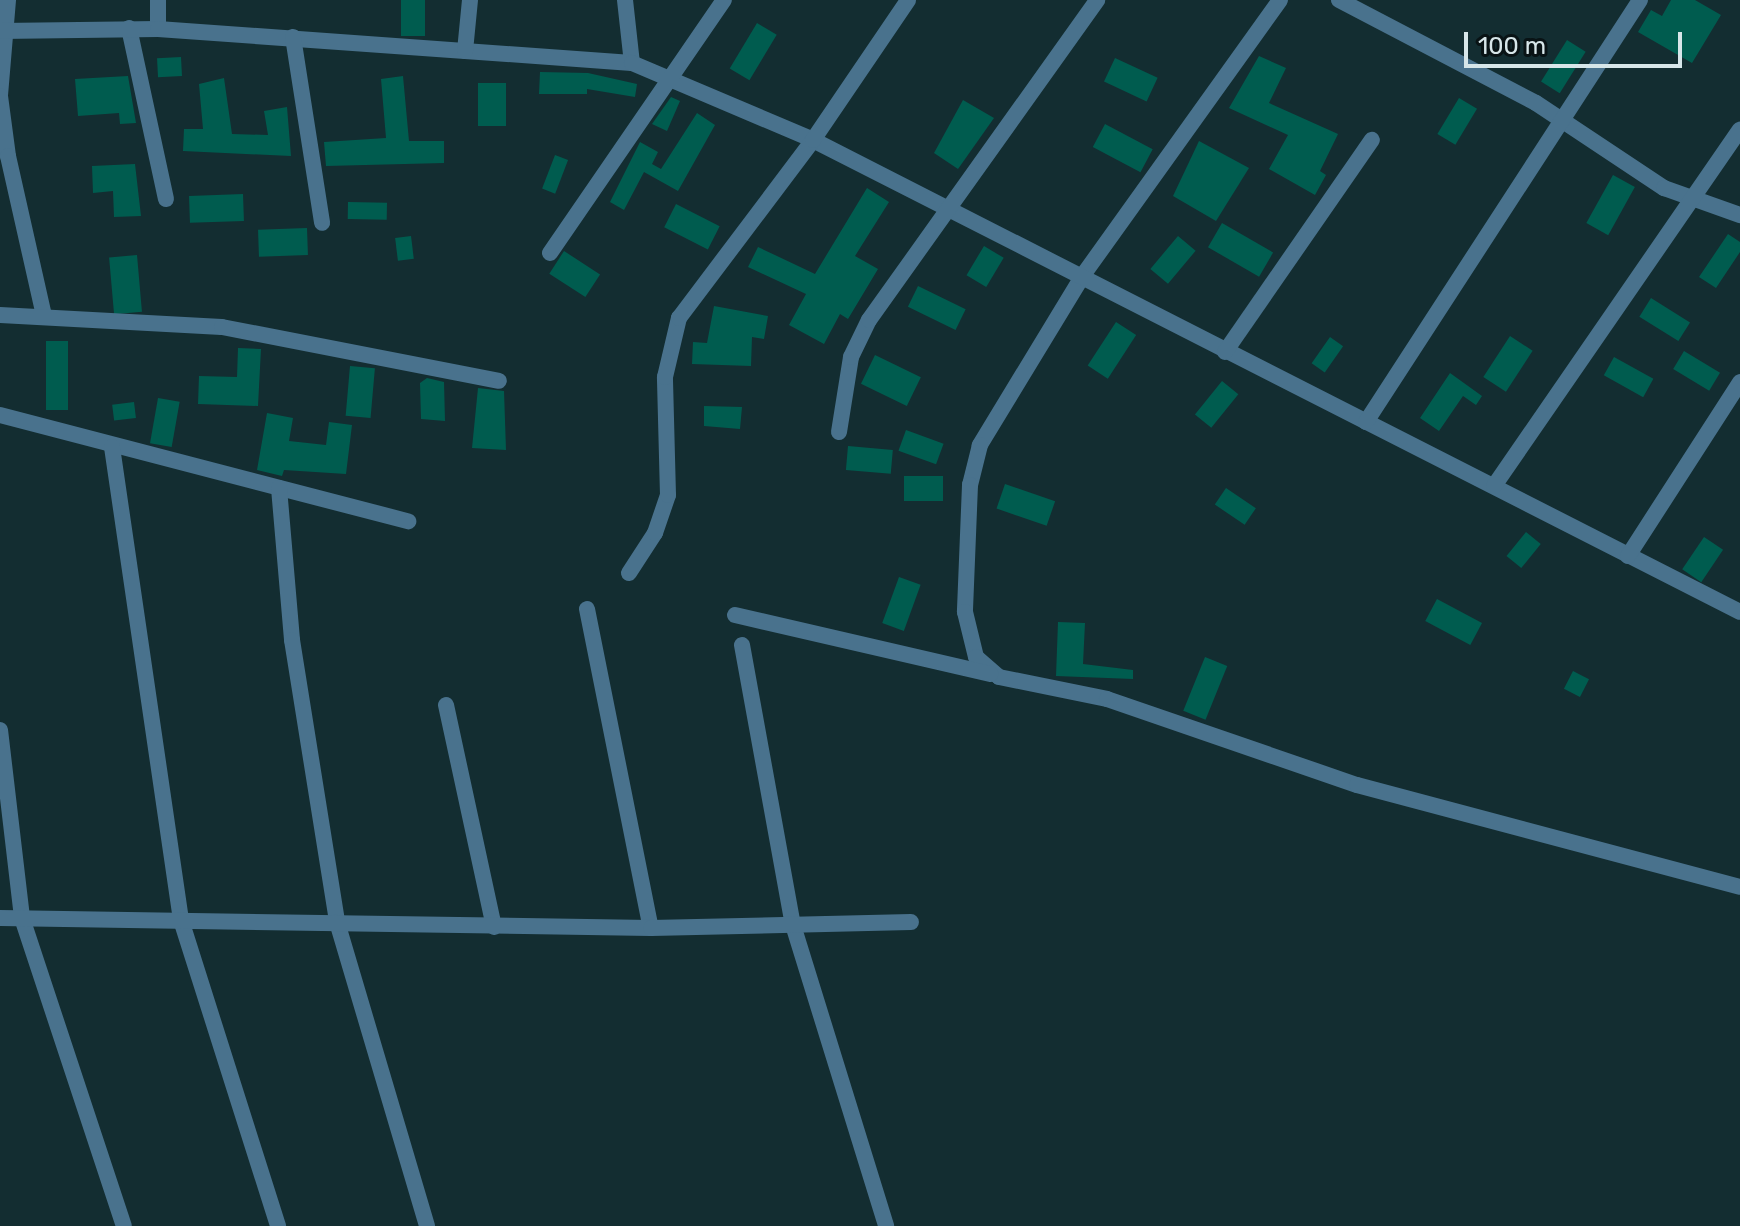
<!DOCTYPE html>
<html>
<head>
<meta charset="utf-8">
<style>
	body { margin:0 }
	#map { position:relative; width:1740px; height:1226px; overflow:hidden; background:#132d31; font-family:Rubik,sans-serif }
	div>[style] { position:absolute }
	.building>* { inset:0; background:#005c4f; transform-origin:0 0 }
	.street>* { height:16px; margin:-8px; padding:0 8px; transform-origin:8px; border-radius:8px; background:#49728d }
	span { translate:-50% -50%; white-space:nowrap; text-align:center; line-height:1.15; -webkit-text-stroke:8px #091315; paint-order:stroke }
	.scale { position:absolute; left:1464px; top:32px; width:218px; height:36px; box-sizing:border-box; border:4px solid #d7e6e9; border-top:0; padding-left:10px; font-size:24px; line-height:28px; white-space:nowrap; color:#d7e6e9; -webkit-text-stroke:6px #091315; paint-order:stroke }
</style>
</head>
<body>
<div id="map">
	<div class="building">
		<div style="left:401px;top:0;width:24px;height:36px"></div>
		<div style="clip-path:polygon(1671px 0,1695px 0,1721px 15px,1692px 63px,1638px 32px,1651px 10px,1662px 16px)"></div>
		<div style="left:757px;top:23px;width:23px;height:53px;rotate:31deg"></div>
		<div style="left:1567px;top:40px;width:22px;height:49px;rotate:32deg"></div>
		<div style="clip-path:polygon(1259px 56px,1286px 68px,1269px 103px,1338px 134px,1320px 171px,1326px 175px,1315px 195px,1269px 169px,1288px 135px,1229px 108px)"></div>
		<div style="left:181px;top:57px;width:19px;height:24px;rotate:87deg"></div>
		<div style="left:1115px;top:58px;width:47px;height:26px;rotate:25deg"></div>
		<div style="clip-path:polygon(540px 72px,588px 73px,637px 84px,635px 97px,587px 89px,587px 94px,539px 94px)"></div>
		<div style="clip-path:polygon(128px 76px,136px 123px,120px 124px,119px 113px,78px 116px,75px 79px)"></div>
		<div style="clip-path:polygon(403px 76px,409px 141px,444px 141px,444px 163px,326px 166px,324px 142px,386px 138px,381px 79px)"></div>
		<div style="clip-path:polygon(224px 78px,232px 134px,268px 135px,264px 111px,287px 107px,291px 156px,183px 151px,184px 129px,203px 129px,199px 84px)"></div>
		<div style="left:478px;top:83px;width:28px;height:43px"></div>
		<div style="clip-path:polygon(671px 97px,680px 101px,667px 131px,652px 124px)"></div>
		<div style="left:1459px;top:98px;width:21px;height:42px;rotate:31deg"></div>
		<div style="clip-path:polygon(963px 100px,994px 118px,958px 169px,934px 153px)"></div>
		<div style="clip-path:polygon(697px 113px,715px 125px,678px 191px,644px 172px,624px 210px,610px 202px,640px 142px,658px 152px,652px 164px,661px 169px)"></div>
		<div style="left:1105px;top:124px;width:54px;height:26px;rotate:28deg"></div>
		<div style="clip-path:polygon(1199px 141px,1249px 168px,1216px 221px,1173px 196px)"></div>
		<div style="left:555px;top:155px;width:14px;height:36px;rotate:21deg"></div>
		<div style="clip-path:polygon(135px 164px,141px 216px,114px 217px,113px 191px,93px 193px,92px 166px)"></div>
		<div style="left:1613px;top:175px;width:25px;height:55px;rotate:29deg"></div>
		<div style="clip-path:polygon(867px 188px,889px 202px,855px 256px,878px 269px,848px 319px,840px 314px,824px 344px,789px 325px,806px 294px,748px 267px,758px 247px,815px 274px)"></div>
		<div style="left:243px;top:194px;width:27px;height:54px;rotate:88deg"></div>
		<div style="left:348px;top:202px;width:39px;height:17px;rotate:1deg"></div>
		<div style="left:676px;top:204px;width:49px;height:26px;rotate:27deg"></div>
		<div style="left:1222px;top:223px;width:59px;height:28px;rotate:30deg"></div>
		<div style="left:307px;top:228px;width:27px;height:49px;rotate:88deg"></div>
		<div style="clip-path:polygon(1728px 234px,1740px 242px,1740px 252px,1716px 288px,1699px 277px)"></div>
		<div style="left:411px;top:236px;width:23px;height:16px;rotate:83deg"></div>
		<div style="left:1178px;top:236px;width:23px;height:43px;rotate:40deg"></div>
		<div style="left:984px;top:246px;width:23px;height:34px;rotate:31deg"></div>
		<div style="left:564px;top:251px;width:43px;height:27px;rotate:33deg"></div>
		<div style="left:137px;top:255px;width:57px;height:28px;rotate:85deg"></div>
		<div style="left:918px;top:286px;width:53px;height:23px;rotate:26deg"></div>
		<div style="left:1651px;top:298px;width:46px;height:22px;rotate:32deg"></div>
		<div style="clip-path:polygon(714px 306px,768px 316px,764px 339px,752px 337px,751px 366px,692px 364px,693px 342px,707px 343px)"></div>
		<div style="left:1116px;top:322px;width:24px;height:52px;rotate:33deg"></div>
		<div style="left:1510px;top:336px;width:27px;height:49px;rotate:33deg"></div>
		<div style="left:1330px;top:337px;width:16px;height:32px;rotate:35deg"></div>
		<div style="left:46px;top:341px;width:22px;height:69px"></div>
		<div style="clip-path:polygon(238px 348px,261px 349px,258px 406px,198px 404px,199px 376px,237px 377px)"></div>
		<div style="left:1684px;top:351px;width:42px;height:21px;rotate:31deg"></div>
		<div style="left:875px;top:355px;width:51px;height:32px;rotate:26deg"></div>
		<div style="left:1614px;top:357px;width:45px;height:21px;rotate:29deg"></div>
		<div style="left:350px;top:366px;width:25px;height:50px;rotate:5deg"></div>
		<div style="clip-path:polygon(1450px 373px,1482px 396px,1476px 405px,1463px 396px,1439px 431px,1420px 418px)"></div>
		<div style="clip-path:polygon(427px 378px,444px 382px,445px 421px,421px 419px,420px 383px)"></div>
		<div style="left:1222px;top:381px;width:21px;height:43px;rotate:39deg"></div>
		<div style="clip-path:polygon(478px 388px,504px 391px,506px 450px,472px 448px)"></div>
		<div style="left:158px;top:398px;width:22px;height:46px;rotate:10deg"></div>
		<div style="left:134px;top:402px;width:16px;height:22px;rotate:83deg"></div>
		<div style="clip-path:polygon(704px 406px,742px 407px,740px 429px,704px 426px)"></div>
		<div style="clip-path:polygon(267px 413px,293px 418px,289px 441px,326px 445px,329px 422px,352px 425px,346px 474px,284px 470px,282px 476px,257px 470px)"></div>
		<div style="left:906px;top:430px;width:40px;height:22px;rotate:20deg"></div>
		<div style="left:848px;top:446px;width:45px;height:24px;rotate:5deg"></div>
		<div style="left:904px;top:476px;width:39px;height:25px"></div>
		<div style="left:1005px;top:484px;width:53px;height:26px;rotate:19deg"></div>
		<div style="left:1226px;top:488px;width:36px;height:20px;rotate:34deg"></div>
		<div style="left:1526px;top:532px;width:19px;height:31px;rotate:39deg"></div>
		<div style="left:1704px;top:537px;width:23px;height:39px;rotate:34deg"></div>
		<div style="left:899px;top:577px;width:23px;height:49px;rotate:20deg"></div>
		<div style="left:1437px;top:599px;width:51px;height:25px;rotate:28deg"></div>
		<div style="clip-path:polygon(1058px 622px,1085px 623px,1083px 664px,1133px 670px,1133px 679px,1056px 676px)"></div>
		<div style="left:1205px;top:657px;width:24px;height:58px;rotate:22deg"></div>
		<div style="left:1573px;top:671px;width:18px;height:20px;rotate:27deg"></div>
	</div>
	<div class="street">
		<div style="left:8px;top:0;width:96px;rotate:94.8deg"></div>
		<div style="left:0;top:96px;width:61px;rotate:82.4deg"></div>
		<div style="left:8px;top:156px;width:164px;rotate:77.3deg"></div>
		<div style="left:158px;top:0;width:29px;rotate:90deg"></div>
		<div style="left:625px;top:0;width:63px;rotate:83.7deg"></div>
		<div style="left:1280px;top:0;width:340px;rotate:125.6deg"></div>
		<div style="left:1082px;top:277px;width:197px;rotate:121.3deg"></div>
		<div style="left:980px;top:445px;width:41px;rotate:104deg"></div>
		<div style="left:970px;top:485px;width:127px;rotate:92.3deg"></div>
		<div style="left:965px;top:612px;width:46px;rotate:76.3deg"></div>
		<div style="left:976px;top:657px;width:30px;rotate:41deg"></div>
		<div style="left:999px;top:677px;width:110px;rotate:11.5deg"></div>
		<div style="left:1107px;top:699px;width:264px;rotate:19deg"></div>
		<div style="left:1357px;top:785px;width:396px;rotate:14.9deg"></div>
		<div style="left:1339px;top:0;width:222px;rotate:27.6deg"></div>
		<div style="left:1536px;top:103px;width:154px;rotate:33.6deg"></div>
		<div style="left:1664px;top:188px;width:81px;rotate:19.6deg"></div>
		<div style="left:129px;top:28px;width:175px;rotate:77.8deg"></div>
		<div style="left:0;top:31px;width:158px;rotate:-0.7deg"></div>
		<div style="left:158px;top:29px;width:475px;rotate:4.1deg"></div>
		<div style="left:632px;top:63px;width:197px;rotate:23deg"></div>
		<div style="left:813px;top:140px;width:1040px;rotate:26.98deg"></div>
		<div style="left:293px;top:37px;width:188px;rotate:81.1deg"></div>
		<div style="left:465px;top:51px;width:51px;rotate:-84.4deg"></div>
		<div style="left:550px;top:253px;width:307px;rotate:-55.5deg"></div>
		<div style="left:0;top:315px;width:222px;rotate:3.1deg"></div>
		<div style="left:222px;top:327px;width:282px;rotate:11deg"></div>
		<div style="left:1225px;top:352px;width:258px;rotate:-55.3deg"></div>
		<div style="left:0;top:415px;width:422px;rotate:14.6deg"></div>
		<div style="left:1366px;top:422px;width:503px;rotate:-57deg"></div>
		<div style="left:839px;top:432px;width:76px;rotate:-80.9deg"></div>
		<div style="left:851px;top:357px;width:41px;rotate:-64.1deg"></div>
		<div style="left:869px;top:320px;width:393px;rotate:-54.5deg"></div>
		<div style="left:112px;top:447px;width:478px;rotate:81.7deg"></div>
		<div style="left:181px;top:920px;width:321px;rotate:72.4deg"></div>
		<div style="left:1494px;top:486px;width:433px;rotate:-55.4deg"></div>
		<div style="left:279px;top:488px;width:153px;rotate:85.1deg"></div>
		<div style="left:292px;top:640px;width:286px;rotate:80.9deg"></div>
		<div style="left:337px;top:922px;width:317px;rotate:73.5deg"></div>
		<div style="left:1628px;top:556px;width:207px;rotate:-57.2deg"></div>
		<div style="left:629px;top:573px;width:48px;rotate:-57deg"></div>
		<div style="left:655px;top:533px;width:40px;rotate:-71.1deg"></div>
		<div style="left:668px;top:495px;width:118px;rotate:-91.5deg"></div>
		<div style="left:665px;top:377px;width:61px;rotate:-76.7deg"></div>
		<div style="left:679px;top:318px;width:223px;rotate:-53deg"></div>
		<div style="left:813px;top:140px;width:169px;rotate:-55.8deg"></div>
		<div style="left:587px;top:609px;width:325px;rotate:78.7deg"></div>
		<div style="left:735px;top:615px;width:262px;rotate:13deg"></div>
		<div style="left:742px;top:645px;width:285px;rotate:79.7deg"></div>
		<div style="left:793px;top:925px;width:315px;rotate:72.8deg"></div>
		<div style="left:446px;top:705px;width:227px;rotate:77.8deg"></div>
		<div style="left:0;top:730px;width:189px;rotate:83.3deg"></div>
		<div style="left:22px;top:918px;width:324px;rotate:71.7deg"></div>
		<div style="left:0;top:918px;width:651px;rotate:0.88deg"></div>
		<div style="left:651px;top:928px;width:260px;rotate:-1.3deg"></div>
	</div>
	<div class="scale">100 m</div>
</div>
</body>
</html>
